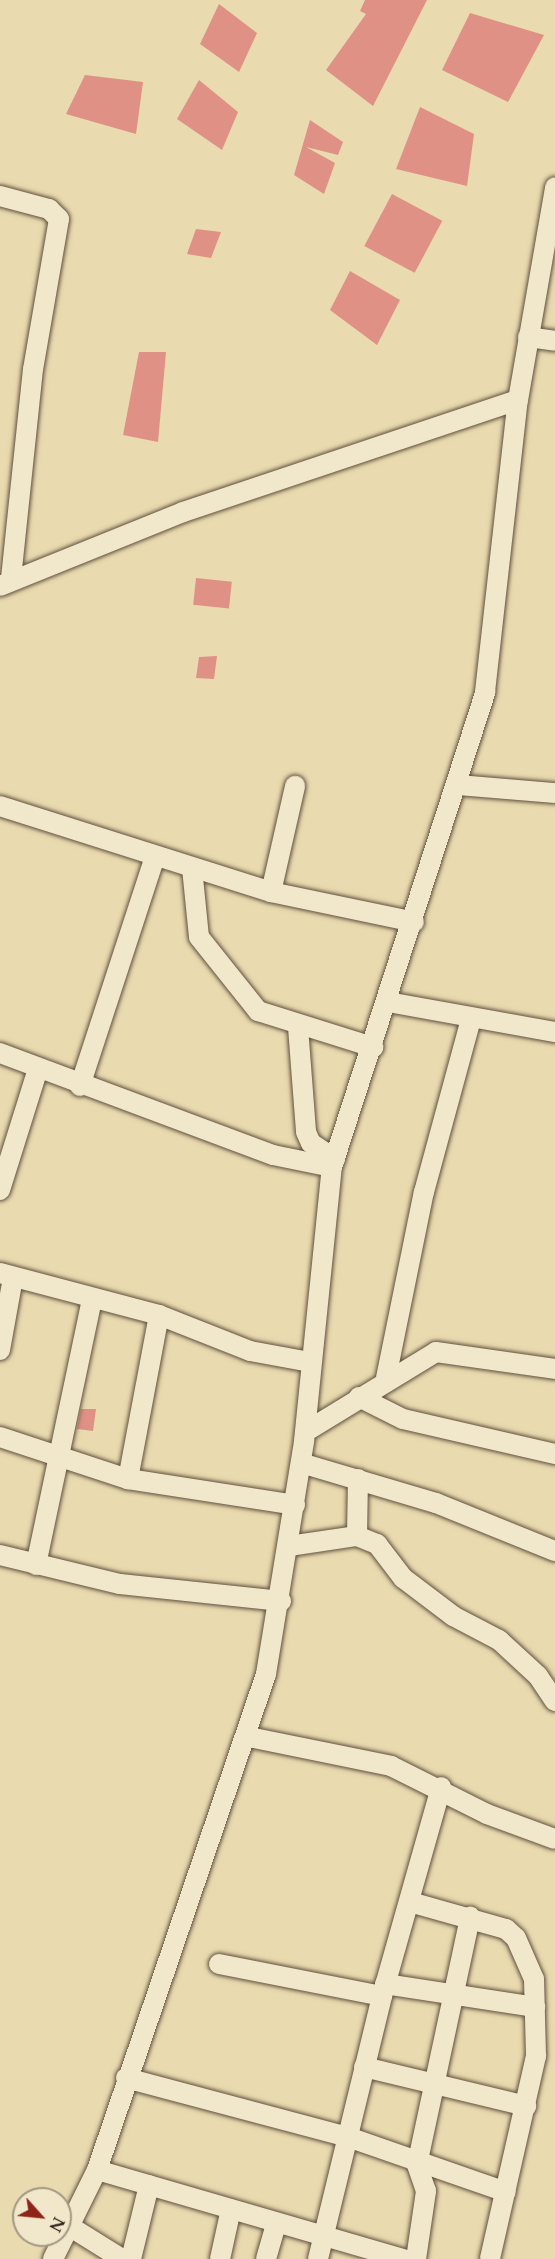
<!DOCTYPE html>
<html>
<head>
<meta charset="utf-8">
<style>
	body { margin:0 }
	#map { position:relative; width:555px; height:2259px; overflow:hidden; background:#e9daaf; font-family:Cardo,serif }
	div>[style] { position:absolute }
	.building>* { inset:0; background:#df9186; transform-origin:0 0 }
	.roads { filter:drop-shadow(0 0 2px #5f503e) drop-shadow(0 0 2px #5f503e) }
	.minor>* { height:20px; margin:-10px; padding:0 10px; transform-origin:10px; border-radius:10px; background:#f1e7cb }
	span { translate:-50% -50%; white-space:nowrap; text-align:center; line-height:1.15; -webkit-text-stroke:6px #f1e7cb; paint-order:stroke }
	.north { position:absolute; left:12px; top:2187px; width:60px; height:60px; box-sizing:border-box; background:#f1e7cb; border:2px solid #a49883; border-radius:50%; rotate:117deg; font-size:16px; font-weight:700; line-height:24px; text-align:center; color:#312218 }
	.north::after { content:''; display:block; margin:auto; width:21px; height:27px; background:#8f2418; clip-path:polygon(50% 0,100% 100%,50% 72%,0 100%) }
</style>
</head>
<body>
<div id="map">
	<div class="building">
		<div style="clip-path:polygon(365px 0,427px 0,373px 106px,326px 70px,366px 14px,360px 11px)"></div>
		<div style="clip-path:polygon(219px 4px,257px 33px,239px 72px,200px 44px)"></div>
		<div style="clip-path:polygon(470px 13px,544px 35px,508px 102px,442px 70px)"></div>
		<div style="clip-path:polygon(85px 75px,143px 82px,136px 134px,66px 114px)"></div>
		<div style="clip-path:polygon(199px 80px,238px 112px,222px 150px,177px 119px)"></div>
		<div style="clip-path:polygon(420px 107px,474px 134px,467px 186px,396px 169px)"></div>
		<div style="clip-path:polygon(310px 120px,343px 142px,338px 155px,306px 147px,335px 163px,324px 194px,294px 175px)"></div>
		<div style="left:392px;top:194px;width:57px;height:59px;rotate:28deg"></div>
		<div style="clip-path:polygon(196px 229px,221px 232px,211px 258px,187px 254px)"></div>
		<div style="clip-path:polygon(350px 271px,400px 300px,377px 345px,330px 310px)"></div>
		<div style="clip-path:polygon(139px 352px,166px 352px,158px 442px,123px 435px)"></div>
		<div style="left:196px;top:578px;width:36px;height:27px;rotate:6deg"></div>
		<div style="clip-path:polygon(217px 656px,214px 679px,196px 678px,199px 657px)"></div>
		<div style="clip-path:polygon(81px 1409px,96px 1409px,93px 1431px,77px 1429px)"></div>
	</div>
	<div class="roads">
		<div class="minor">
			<div style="left:0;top:196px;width:51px;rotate:14.9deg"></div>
			<div style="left:49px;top:209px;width:14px;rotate:45deg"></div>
			<div style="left:59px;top:219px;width:152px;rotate:99.8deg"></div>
			<div style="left:33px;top:369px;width:212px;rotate:96deg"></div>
			<div style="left:528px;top:337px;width:27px;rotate:8deg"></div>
			<div style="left:0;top:586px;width:197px;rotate:-22deg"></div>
			<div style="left:183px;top:512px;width:353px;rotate:-18.5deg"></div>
			<div style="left:459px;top:785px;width:96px;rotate:4.8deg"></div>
			<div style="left:0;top:806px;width:284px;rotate:17.6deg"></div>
			<div style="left:271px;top:892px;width:146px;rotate:11.8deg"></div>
			<div style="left:192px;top:868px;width:69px;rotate:84.2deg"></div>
			<div style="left:199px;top:937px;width:95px;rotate:51.4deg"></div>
			<div style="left:258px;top:1011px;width:121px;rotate:17.4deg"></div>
			<div style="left:271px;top:892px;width:109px;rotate:-77.2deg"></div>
			<div style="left:388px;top:1002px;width:170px;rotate:10.2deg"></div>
			<div style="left:298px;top:1027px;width:105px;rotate:85.6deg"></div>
			<div style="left:306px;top:1132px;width:12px;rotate:66deg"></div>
			<div style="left:311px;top:1143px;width:29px;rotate:34deg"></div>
			<div style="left:0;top:1053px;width:291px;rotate:20.5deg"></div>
			<div style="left:273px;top:1155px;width:60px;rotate:11.5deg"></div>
			<div style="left:80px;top:1086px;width:242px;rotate:-71.9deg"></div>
			<div style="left:0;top:1190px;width:127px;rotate:-72.6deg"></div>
			<div style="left:0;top:1273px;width:164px;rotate:14.8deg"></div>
			<div style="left:159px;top:1315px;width:98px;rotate:21.6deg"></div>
			<div style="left:250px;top:1351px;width:61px;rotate:10.4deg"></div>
			<div style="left:0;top:1350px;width:73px;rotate:-79.8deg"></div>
			<div style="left:386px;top:1378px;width:190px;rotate:-78.5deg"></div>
			<div style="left:424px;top:1192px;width:179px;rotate:-74.8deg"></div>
			<div style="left:359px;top:1397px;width:49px;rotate:26.6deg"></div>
			<div style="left:403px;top:1419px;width:156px;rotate:13deg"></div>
			<div style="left:305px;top:1432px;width:153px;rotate:-31.4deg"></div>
			<div style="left:436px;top:1352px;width:120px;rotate:8.1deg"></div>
			<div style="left:0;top:1437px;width:135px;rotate:18.2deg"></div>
			<div style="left:128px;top:1479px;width:169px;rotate:8.8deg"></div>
			<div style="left:301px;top:1463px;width:141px;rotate:16.5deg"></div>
			<div style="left:436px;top:1503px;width:128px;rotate:22deg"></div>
			<div style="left:128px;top:1479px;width:167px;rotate:-79.3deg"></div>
			<div style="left:357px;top:1536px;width:57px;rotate:-89deg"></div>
			<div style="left:289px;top:1546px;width:69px;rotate:-8.4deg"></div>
			<div style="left:357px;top:1536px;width:22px;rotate:22deg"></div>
			<div style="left:377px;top:1544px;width:43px;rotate:52.6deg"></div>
			<div style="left:403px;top:1578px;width:63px;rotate:37.2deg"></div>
			<div style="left:453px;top:1616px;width:52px;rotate:27.6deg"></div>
			<div style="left:499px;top:1640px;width:53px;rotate:42.7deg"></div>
			<div style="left:538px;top:1676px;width:30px;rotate:56deg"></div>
			<div style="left:0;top:1555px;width:123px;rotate:13.6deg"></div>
			<div style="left:120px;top:1584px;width:162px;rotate:6deg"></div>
			<div style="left:36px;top:1565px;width:272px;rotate:-78.1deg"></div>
			<div style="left:249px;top:1737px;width:145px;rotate:11.5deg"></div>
			<div style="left:391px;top:1766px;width:107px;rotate:26.6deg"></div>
			<div style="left:487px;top:1814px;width:72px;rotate:20.2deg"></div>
			<div style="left:410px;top:1902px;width:100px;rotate:15.7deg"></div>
			<div style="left:506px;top:1929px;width:13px;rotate:42deg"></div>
			<div style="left:516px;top:1938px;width:45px;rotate:66.3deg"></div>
			<div style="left:534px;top:1979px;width:77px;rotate:88.5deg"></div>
			<div style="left:536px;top:2056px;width:208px;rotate:102.8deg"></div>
			<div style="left:219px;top:1964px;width:166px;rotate:11.1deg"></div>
			<div style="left:385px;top:1984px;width:152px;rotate:8.7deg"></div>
			<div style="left:364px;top:2067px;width:167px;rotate:13.5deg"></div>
			<div style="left:126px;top:2078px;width:230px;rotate:14.9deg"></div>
			<div style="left:348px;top:2137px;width:167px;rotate:19.2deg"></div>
			<div style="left:97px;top:2170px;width:319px;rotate:16.2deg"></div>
			<div style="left:69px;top:2226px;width:62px;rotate:31.9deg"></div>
			<div style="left:53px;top:2259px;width:99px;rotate:-63.7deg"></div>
			<div style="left:97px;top:2170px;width:524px;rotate:-71.18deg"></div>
			<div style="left:266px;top:1674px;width:236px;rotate:-80.7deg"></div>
			<div style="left:304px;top:1441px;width:275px;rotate:-84.2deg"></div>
			<div style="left:332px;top:1167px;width:499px;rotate:-72.1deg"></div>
			<div style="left:485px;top:692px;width:294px;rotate:-83.6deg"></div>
			<div style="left:518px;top:400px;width:216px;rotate:-80.1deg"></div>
			<div style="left:131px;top:2259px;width:76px;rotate:-76.3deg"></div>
			<div style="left:220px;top:2259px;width:51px;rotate:-77.6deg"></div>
			<div style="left:266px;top:2259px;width:37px;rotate:-74deg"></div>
			<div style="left:318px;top:2259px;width:271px;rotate:-76.3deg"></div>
			<div style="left:382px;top:1996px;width:217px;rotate:-74.2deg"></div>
			<div style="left:416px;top:2259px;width:69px;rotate:-81.6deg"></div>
			<div style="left:426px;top:2191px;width:28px;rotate:-109deg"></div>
			<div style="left:417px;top:2165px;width:254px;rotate:-77.9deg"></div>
		</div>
	</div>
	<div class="north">N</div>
</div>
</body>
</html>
